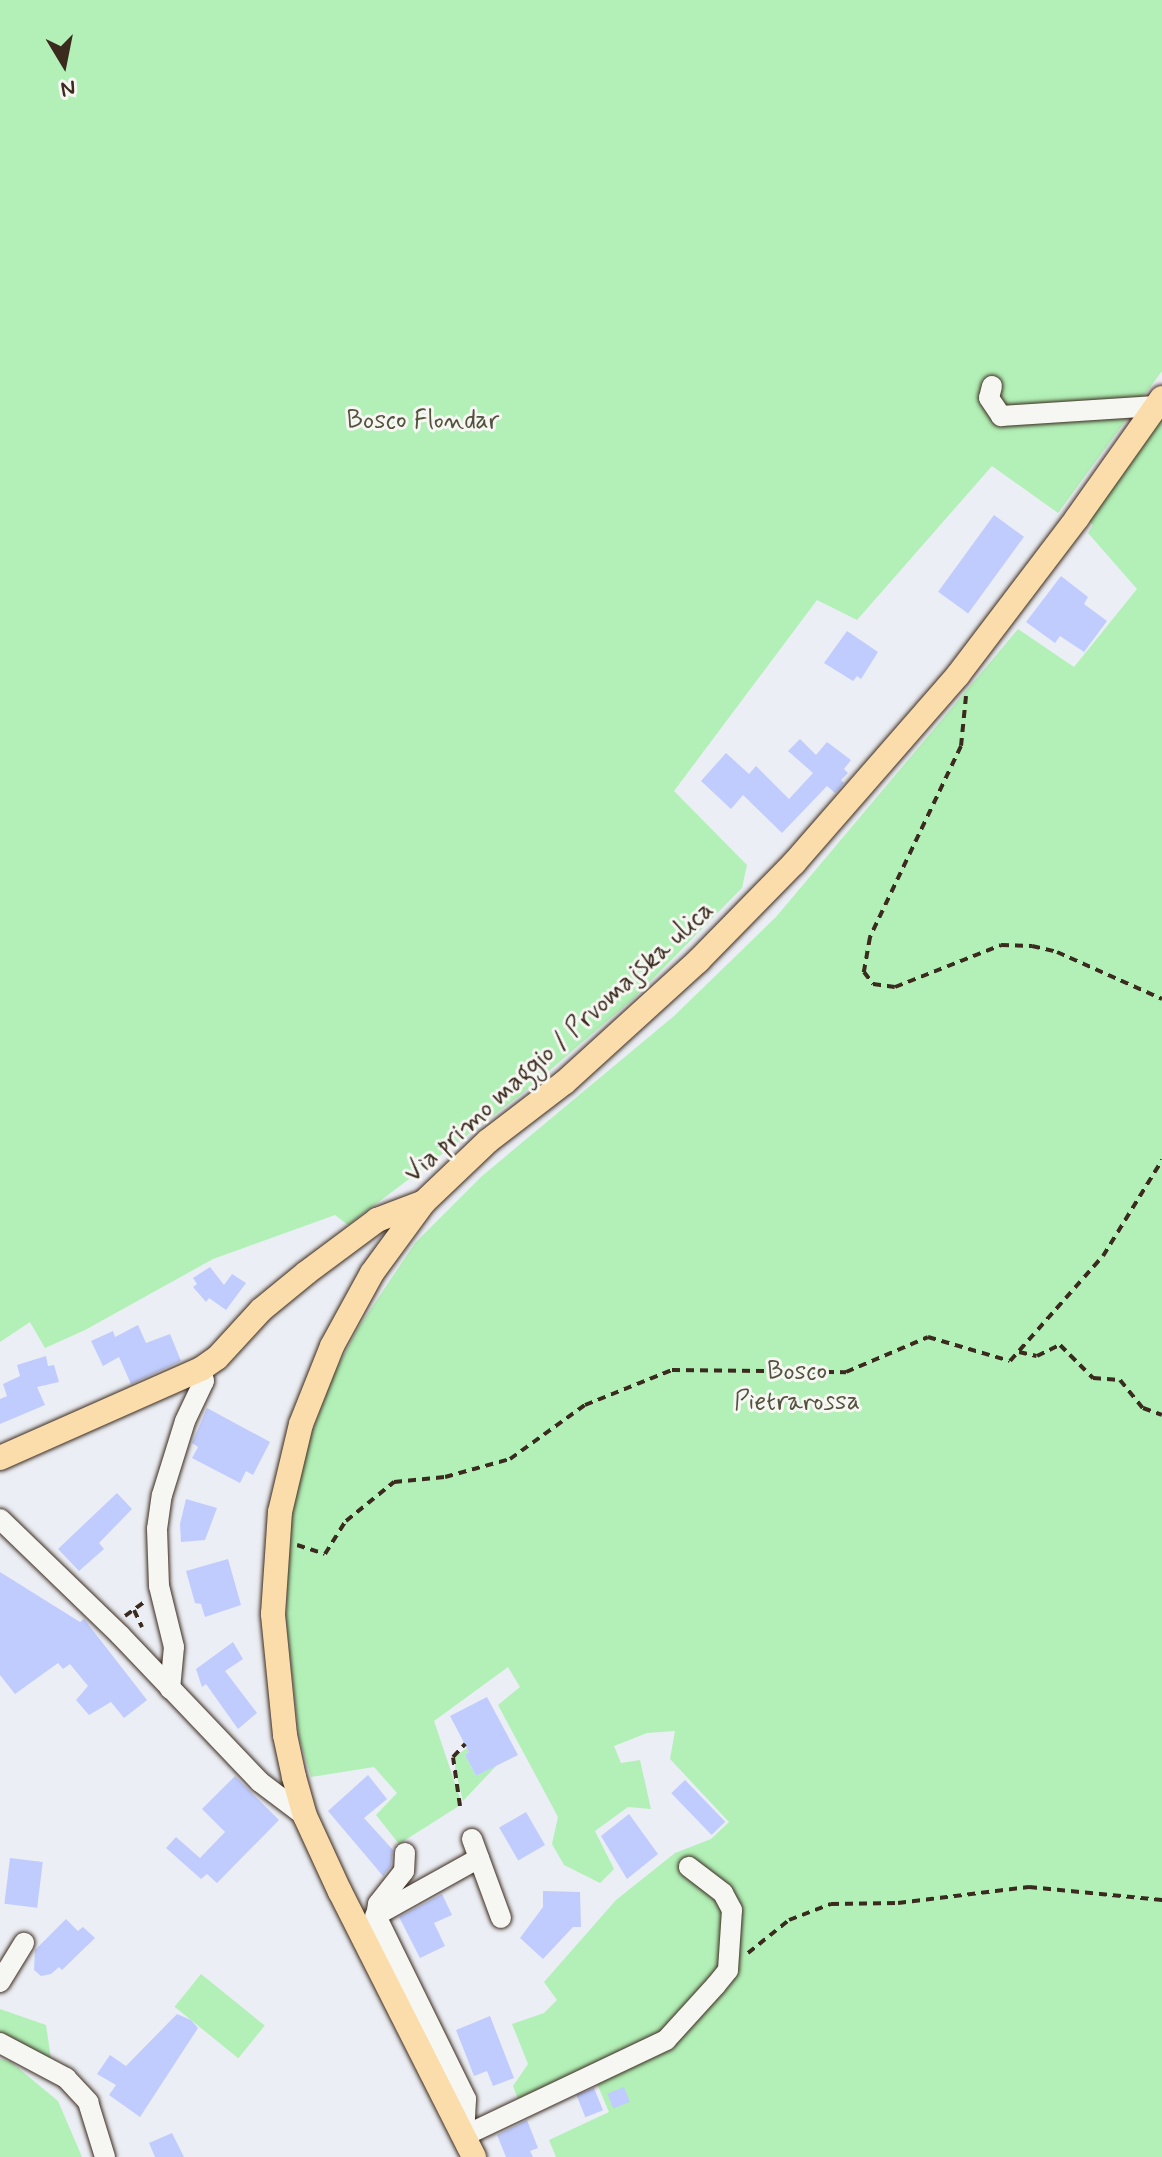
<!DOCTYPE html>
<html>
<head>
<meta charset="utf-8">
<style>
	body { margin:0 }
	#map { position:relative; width:1162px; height:2157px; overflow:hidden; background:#ebeef4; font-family:Mynerve,sans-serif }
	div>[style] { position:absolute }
	.green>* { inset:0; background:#b2f0b7; transform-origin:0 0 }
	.building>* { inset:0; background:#c0ccfd; transform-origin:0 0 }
	.path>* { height:4px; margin-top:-2px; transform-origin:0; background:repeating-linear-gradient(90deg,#3b2a1e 0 8px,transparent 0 14px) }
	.roads { filter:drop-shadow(0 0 2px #3b2a1e) drop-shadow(0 0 2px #3b2a1e) }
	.minor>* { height:20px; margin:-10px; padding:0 10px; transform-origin:10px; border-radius:10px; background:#f6f6f2 }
	.major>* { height:24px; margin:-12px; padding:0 12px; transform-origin:12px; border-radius:12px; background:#fbddab }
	span { translate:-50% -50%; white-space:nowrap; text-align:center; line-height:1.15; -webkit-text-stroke:6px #f6f6f2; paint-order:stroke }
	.park-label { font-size:26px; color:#53523d }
	.street-label { font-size:26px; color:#3b2a1e }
	.north { position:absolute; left:24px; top:24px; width:80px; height:80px; -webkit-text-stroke:6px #f6f6f2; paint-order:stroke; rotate:170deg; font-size:22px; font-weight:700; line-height:32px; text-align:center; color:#3b2a1e }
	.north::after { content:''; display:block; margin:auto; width:28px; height:36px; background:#3b2a1e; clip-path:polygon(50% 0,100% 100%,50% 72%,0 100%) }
</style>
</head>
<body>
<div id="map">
	<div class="green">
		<div style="clip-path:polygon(0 0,1162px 0,1162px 371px,1058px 513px,992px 466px,857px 620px,817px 600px,674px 791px,747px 865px,742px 888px,633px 999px,522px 1094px,348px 1225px,335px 1215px,213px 1259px,85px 1330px,45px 1348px,30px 1322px,0 1342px)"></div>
		<div style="clip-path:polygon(1162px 417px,1162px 2157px,556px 2157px,549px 2140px,609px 2112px,593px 2074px,522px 2109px,513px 2086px,528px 2064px,512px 2024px,544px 2013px,557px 2000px,544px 1982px,616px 1900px,675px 1853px,711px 1839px,729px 1822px,670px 1759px,675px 1731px,647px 1733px,614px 1746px,621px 1763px,640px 1760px,651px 1809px,628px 1807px,595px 1831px,614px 1869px,600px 1883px,564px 1865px,552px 1844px,558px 1817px,498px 1705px,520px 1687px,508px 1667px,434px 1721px,462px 1804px,399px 1844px,376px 1815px,397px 1793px,374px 1767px,311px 1777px,299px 1737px,286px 1618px,290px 1527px,305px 1451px,334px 1374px,358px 1328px,415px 1243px,482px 1176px,674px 1016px,776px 917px,1018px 629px,1074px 667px,1137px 589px,1088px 533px,1093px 525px,1089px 521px)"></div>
		<div style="clip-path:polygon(467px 1748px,469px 1752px,465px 1755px,476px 1776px,497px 1765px,463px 1801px,455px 1769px,456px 1756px)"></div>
		<div style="left:201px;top:1974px;width:82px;height:42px;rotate:39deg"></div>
		<div style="clip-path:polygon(0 2009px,46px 2025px,51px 2059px,41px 2062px,0 2043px)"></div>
		<div style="clip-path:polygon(0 2059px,11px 2062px,58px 2101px,82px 2157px,0 2157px)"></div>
	</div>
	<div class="building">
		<div style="left:994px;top:515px;width:37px;height:95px;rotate:36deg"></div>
		<div style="clip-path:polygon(1061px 576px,1088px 597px,1084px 604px,1107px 621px,1084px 652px,1060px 636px,1055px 643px,1026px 622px)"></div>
		<div style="clip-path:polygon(847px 631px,878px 652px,861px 679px,857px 676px,853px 681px,824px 663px)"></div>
		<div style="clip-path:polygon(800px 739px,816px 755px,827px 742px,851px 760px,844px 769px,848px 773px,841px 780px,844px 783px,835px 793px,827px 786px,782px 833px,743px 795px,731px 809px,701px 781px,726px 753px,749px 774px,756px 766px,789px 799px,813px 773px,788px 751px)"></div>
		<div style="clip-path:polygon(210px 1267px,224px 1285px,232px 1274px,246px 1283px,226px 1310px,209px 1298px,206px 1302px,193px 1287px,197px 1284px,193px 1278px)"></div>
		<div style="clip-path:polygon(138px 1325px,146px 1343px,170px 1334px,181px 1361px,131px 1384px,119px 1357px,103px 1366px,91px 1341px,113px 1331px,115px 1337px)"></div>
		<div style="clip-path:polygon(46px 1356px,48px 1366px,54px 1365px,59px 1382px,37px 1387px,45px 1405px,0 1424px,0 1399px,7px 1396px,3px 1384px,20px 1376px,17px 1365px)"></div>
		<div style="clip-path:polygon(207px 1408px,270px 1442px,253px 1475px,246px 1471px,240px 1483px,192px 1458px,198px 1447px,192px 1443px)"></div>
		<div style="clip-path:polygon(117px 1493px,132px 1509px,99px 1543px,104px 1549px,79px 1571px,58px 1549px)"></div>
		<div style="clip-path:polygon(186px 1499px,217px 1508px,205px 1540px,181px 1542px,180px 1524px)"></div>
		<div style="clip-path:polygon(228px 1559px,241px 1605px,205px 1617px,201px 1604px,195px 1603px,186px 1571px)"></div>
		<div style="clip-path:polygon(0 1572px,80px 1622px,84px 1619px,147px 1700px,124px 1718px,111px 1702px,89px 1715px,76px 1700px,88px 1686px,70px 1664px,63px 1669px,58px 1663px,15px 1694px,0 1675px)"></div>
		<div style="clip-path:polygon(233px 1642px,243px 1659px,225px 1671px,257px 1713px,238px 1729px,206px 1684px,202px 1687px,196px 1669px)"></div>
		<div style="clip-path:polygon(487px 1697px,518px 1755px,476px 1776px,465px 1755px,469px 1752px,450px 1716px)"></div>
		<div style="clip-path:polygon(368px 1775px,387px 1799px,364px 1818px,393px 1850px,391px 1866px,383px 1876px,328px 1811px)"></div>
		<div style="clip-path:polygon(235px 1776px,279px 1820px,217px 1883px,207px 1874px,201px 1879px,166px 1848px,176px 1837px,200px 1858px,225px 1832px,202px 1809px)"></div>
		<div style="left:685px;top:1780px;width:58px;height:19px;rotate:46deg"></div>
		<div style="left:526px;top:1812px;width:38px;height:31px;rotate:60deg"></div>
		<div style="clip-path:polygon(629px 1814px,658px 1854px,627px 1879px,601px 1836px)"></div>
		<div style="left:10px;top:1858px;width:33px;height:46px;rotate:7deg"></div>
		<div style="clip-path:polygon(543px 1891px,580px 1892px,581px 1927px,573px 1927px,543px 1959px,520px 1938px,543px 1907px)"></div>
		<div style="clip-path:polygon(442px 1894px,452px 1915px,434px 1923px,445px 1946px,420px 1958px,399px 1917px)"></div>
		<div style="clip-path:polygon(66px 1919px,78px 1931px,83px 1927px,95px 1938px,62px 1970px,59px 1967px,51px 1974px,41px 1976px,34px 1970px,35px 1950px)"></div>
		<div style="clip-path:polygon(177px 2014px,191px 2020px,198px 2028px,140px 2117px,109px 2095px,116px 2085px,97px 2074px,110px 2055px,126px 2066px)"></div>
		<div style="clip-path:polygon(490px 2016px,514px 2078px,493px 2086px,487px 2071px,474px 2076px,456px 2030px)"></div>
		<div style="left:624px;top:2087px;width:16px;height:18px;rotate:68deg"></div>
		<div style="left:594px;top:2088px;width:24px;height:19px;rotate:68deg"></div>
		<div style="clip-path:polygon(527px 2120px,538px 2148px,530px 2151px,533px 2157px,506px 2157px,497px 2135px)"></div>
		<div style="clip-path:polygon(172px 2133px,184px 2157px,155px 2157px,149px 2143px)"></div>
	</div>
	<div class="path">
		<div style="left:966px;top:696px;width:50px;rotate:95.7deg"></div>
		<div style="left:961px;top:746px;width:212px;rotate:115.5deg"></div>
		<div style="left:870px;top:937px;width:36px;rotate:100deg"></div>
		<div style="left:864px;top:972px;width:15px;rotate:53deg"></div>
		<div style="left:873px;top:984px;width:22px;rotate:8deg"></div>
		<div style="left:895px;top:987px;width:114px;rotate:-21.6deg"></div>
		<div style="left:1001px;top:945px;width:31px;rotate:2deg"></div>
		<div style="left:1032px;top:946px;width:26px;rotate:13deg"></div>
		<div style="left:1057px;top:952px;width:115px;rotate:24.1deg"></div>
		<div style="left:1019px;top:1352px;width:18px;rotate:13deg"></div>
		<div style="left:1037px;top:1356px;width:25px;rotate:-26deg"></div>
		<div style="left:1060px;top:1345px;width:47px;rotate:45deg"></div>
		<div style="left:1093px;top:1378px;width:27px;rotate:4deg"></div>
		<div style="left:1120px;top:1380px;width:36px;rotate:51deg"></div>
		<div style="left:1143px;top:1408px;width:20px;rotate:20deg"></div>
		<div style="left:297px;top:1545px;width:29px;rotate:18deg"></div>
		<div style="left:325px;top:1554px;width:39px;rotate:-58deg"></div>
		<div style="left:346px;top:1521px;width:62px;rotate:-39.1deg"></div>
		<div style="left:394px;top:1482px;width:51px;rotate:-5.6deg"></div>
		<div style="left:445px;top:1477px;width:67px;rotate:-15.5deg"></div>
		<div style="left:510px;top:1459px;width:92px;rotate:-35.8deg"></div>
		<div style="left:585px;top:1405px;width:94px;rotate:-21.9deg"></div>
		<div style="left:672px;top:1370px;width:174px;rotate:0.7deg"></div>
		<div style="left:846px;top:1372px;width:89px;rotate:-23.1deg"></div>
		<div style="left:928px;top:1337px;width:85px;rotate:16.3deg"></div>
		<div style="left:1010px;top:1361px;width:140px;rotate:-48.5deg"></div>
		<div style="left:1103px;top:1256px;width:113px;rotate:-58.4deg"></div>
		<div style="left:134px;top:1610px;width:19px;rotate:65deg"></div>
		<div style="left:125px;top:1616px;width:24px;rotate:-36deg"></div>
		<div style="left:460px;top:1806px;width:49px;rotate:-98.1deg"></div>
		<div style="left:453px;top:1757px;width:18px;rotate:-47deg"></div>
		<div style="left:748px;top:1953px;width:53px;rotate:-38.8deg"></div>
		<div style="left:789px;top:1920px;width:45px;rotate:-20.9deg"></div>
		<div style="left:831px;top:1904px;width:67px;rotate:-0.9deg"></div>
		<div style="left:898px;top:1903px;width:132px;rotate:-7deg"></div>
		<div style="left:1029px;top:1887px;width:134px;rotate:5.6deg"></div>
	</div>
	<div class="roads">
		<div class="minor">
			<div style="left:992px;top:386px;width:12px;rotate:104deg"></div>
			<div style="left:989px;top:398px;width:22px;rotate:56deg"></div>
			<div style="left:1001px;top:416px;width:155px;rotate:-3.7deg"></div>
			<div style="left:0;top:1519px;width:167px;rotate:44deg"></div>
			<div style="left:120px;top:1635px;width:203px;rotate:46.4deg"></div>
			<div style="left:260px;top:1782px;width:56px;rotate:37.1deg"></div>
			<div style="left:170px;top:1689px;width:42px;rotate:-84.6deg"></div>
			<div style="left:174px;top:1647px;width:63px;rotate:-103.8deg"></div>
			<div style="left:159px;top:1586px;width:57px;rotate:-92deg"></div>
			<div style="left:157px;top:1529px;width:34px;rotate:-82deg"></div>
			<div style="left:162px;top:1495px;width:77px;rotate:-72.7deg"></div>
			<div style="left:185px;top:1421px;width:44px;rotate:-64.6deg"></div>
			<div style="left:204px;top:1381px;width:12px;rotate:-104deg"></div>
			<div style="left:472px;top:1839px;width:84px;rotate:69.8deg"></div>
			<div style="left:405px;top:1853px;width:18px;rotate:93deg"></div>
			<div style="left:404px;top:1871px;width:42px;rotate:128.2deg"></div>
			<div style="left:378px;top:1904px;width:12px;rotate:99deg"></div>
			<div style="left:376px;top:1916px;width:204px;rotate:63.8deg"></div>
			<div style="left:466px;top:2099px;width:37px;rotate:93deg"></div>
			<div style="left:464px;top:2136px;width:224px;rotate:-25.4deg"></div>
			<div style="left:666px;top:2040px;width:74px;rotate:-47.7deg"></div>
			<div style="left:716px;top:1985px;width:19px;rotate:-51deg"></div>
			<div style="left:728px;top:1970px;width:60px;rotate:-86.2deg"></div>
			<div style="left:732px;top:1910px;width:19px;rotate:-118deg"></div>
			<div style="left:723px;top:1893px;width:43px;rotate:-142.6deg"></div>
			<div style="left:375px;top:1916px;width:119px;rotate:-29.1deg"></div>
			<div style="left:0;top:1982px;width:46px;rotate:-58.4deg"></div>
			<div style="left:0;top:2043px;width:75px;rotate:27.9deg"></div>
			<div style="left:66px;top:2078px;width:33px;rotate:47deg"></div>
			<div style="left:88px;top:2102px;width:58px;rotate:72.8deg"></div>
		</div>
		<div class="major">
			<div style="left:0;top:1458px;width:220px;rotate:-23.9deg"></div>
			<div style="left:201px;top:1369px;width:19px;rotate:-35deg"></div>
			<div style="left:217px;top:1358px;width:65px;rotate:-47.5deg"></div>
			<div style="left:261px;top:1310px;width:58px;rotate:-39.4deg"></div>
			<div style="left:306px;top:1273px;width:89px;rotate:-36.7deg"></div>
			<div style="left:377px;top:1220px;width:50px;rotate:-21deg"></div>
			<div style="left:474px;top:2157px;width:297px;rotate:-116.8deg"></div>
			<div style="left:340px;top:1892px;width:84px;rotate:-114.7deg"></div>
			<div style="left:305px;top:1816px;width:41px;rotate:-105.8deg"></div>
			<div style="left:294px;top:1777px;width:43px;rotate:-102.1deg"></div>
			<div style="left:285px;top:1735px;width:122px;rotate:-95.7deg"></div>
			<div style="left:273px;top:1614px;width:102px;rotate:-86.1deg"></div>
			<div style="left:280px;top:1512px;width:90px;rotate:-76.6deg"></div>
			<div style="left:301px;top:1424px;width:84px;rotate:-68.3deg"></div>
			<div style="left:332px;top:1346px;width:83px;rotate:-61.3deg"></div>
			<div style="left:372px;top:1273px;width:88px;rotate:-53.8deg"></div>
			<div style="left:424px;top:1202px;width:88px;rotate:-43.6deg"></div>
			<div style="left:488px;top:1141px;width:97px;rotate:-37.5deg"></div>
			<div style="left:565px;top:1082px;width:180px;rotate:-42.3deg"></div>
			<div style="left:698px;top:961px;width:137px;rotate:-45.6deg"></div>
			<div style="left:794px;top:863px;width:249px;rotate:-48.9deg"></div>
			<div style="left:958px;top:675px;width:197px;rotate:-52.8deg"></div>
			<div style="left:1077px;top:518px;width:147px;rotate:-54.7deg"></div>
		</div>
	</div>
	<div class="park-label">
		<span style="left:423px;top:422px">Bosco Flondar</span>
		<span style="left:797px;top:1388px">Bosco<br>Pietrarossa</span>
	</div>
	<div class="street-label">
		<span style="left:560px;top:1043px;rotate:-42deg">Via primo maggio / Prvomajska ulica</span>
	</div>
	<div class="north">N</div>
</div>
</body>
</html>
